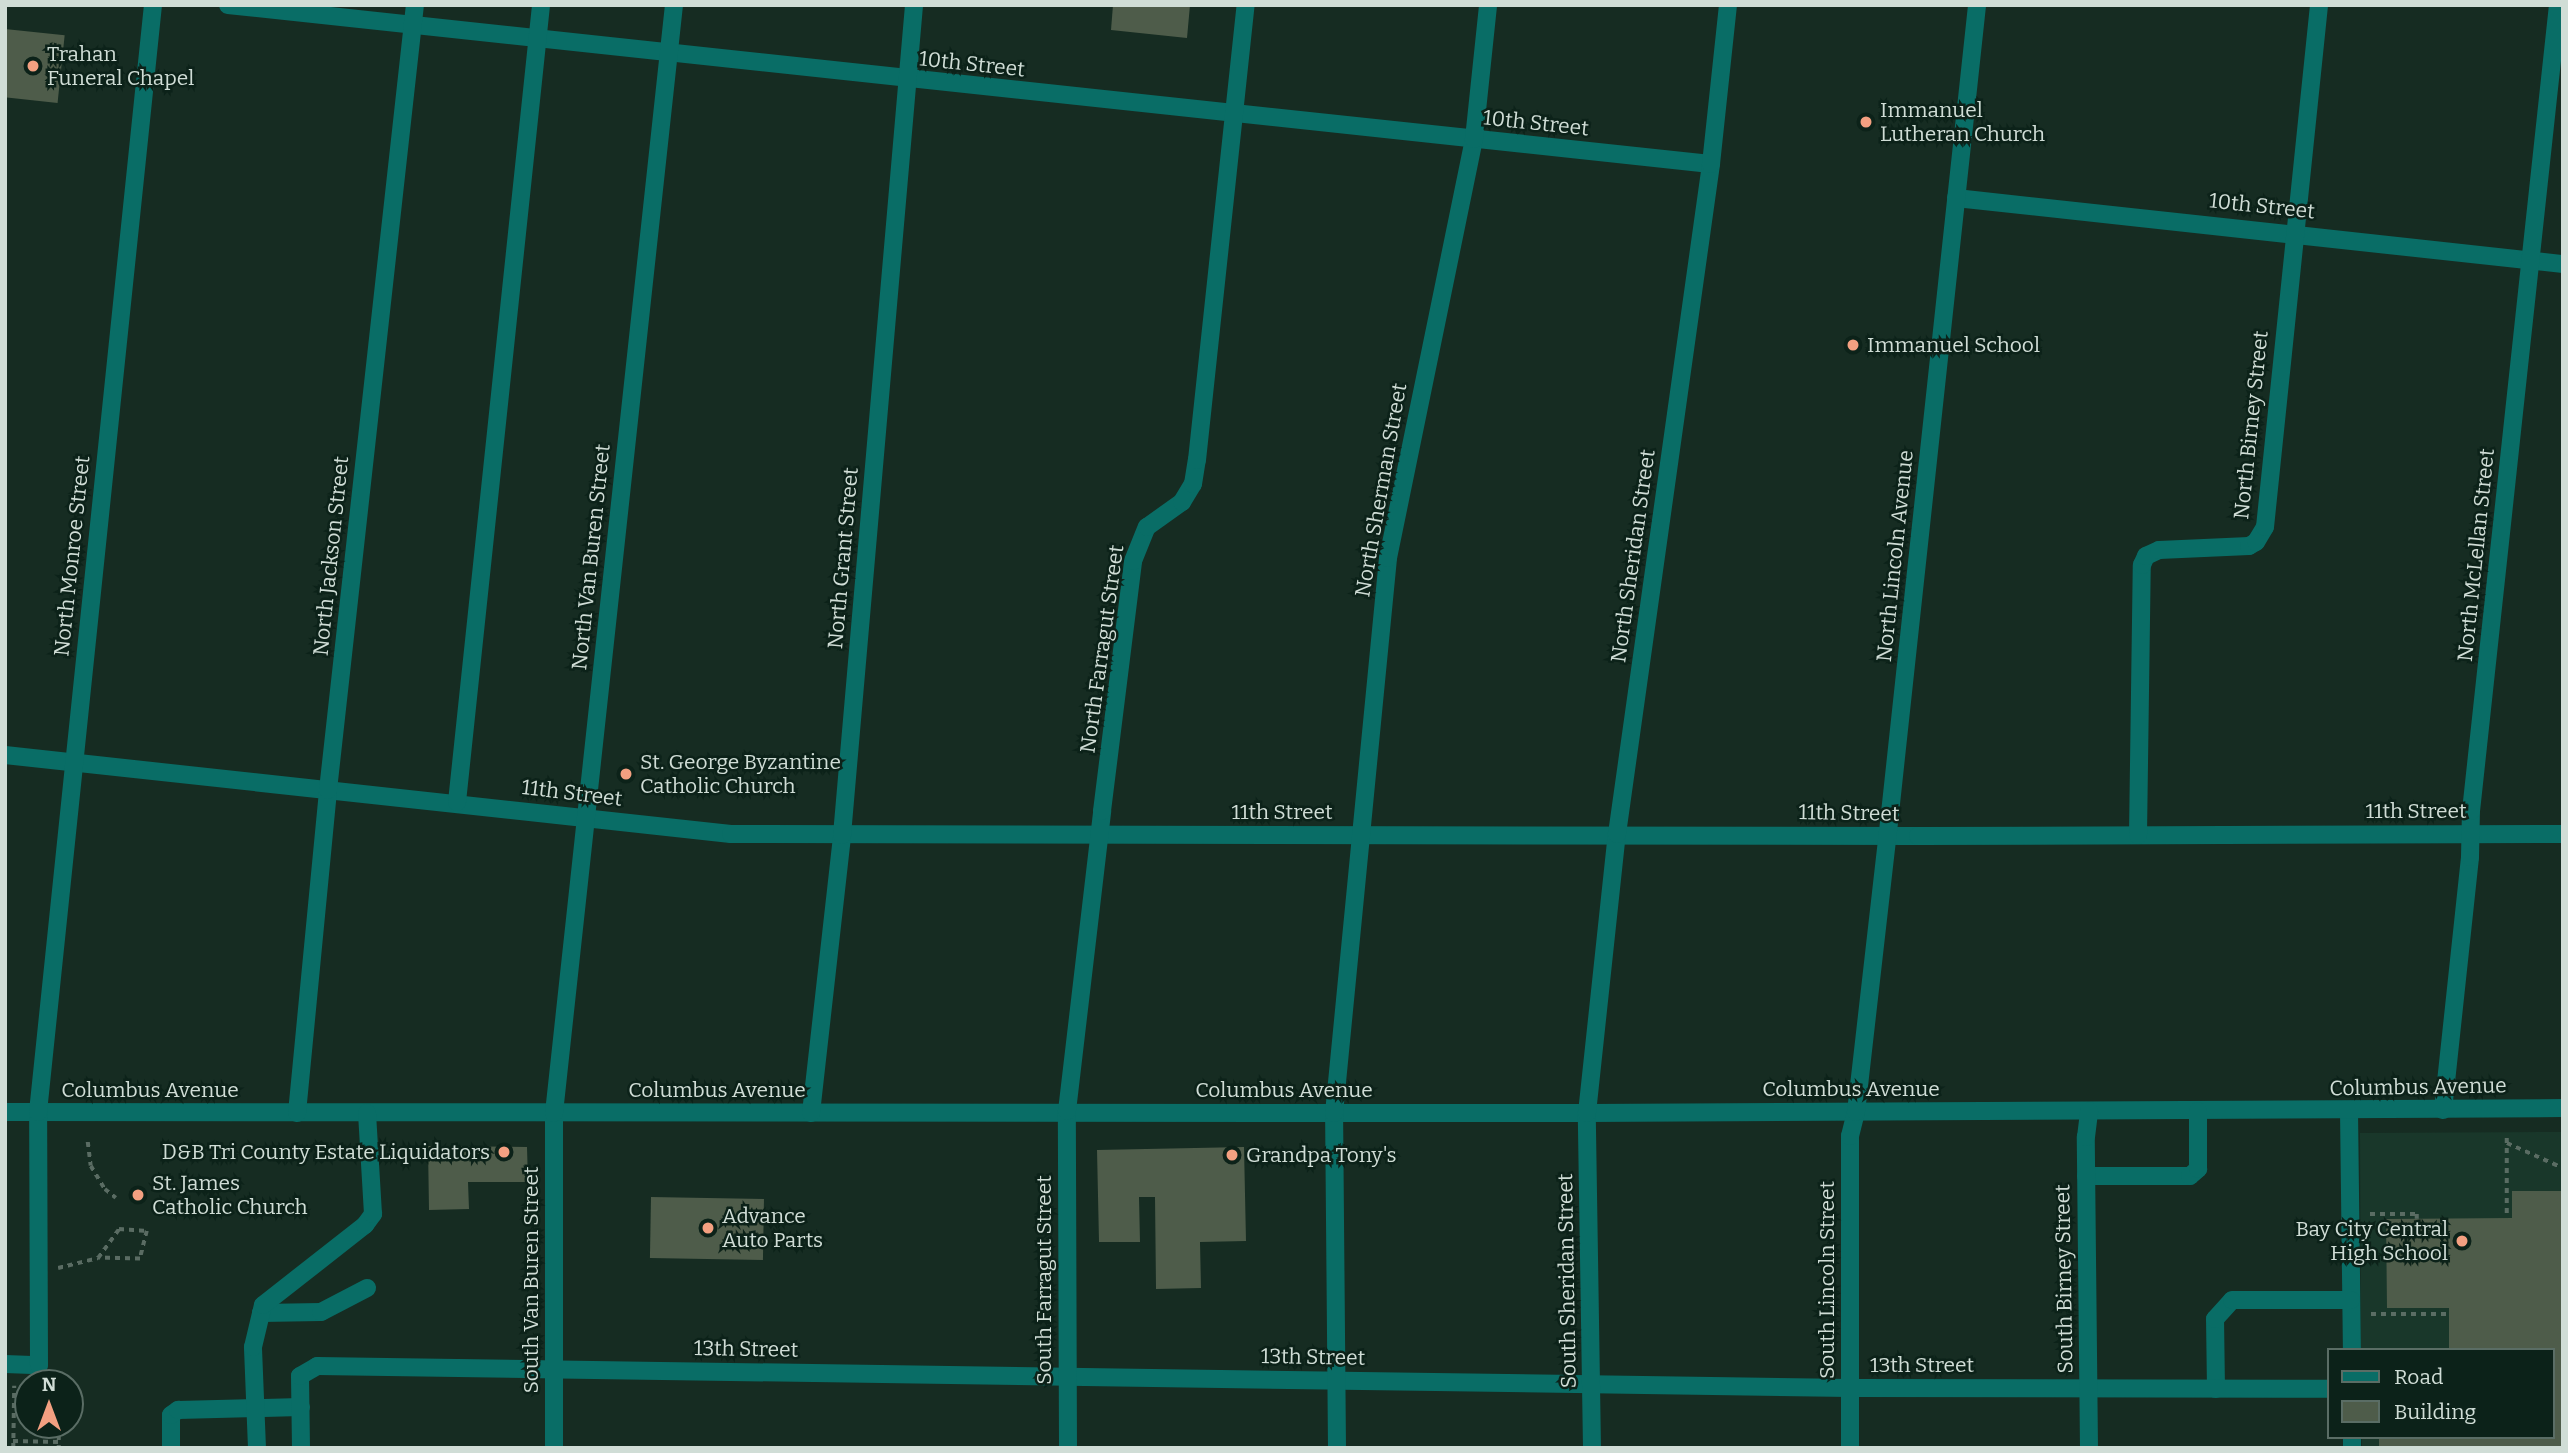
<!DOCTYPE html>
<html>
<head>
<meta charset="utf-8">
<style>
	body { margin:0 }
	#map { position:relative; width:2568px; height:1453px; overflow:hidden; background:#162c22; font-family:Bitter,serif }
	div>[style] { position:absolute }
	.built>* { inset:0; background:#19372a }
	.building>* { inset:0; background:#4e5c4a; transform-origin:0 0 }
	.path>* { height:3.5px; margin-top:-1.75px; transform-origin:0; background:repeating-linear-gradient(90deg,#5a6c63 0 5px,transparent 0 10px) }
	.minor>* { height:18px; margin:-9px; padding:0 9px; transform-origin:9px; border-radius:9px; background:#096d66 }
	.dots>* { width:19px; height:19px; translate:-50% -50%; box-sizing:border-box; border:4px solid #0c2219; border-radius:50% }
	span { translate:-50% -50%; white-space:nowrap; text-align:center; line-height:1.15; -webkit-text-stroke:5px #0c2219; paint-order:stroke }
	.poi-label { font-size:21px; color:#d0ddd6 }
	.left { translate:0 -50%; text-align:left }
	.right { translate:-100% -50%; text-align:right }
	.street-label { font-size:21px; color:#d0ddd6 }
	.frame { position:absolute; inset:0; border:7px solid #d0ddd6; pointer-events:none }
	.legend { position:absolute; left:2327px; top:1348px; width:228px; height:91px; box-sizing:border-box; background:#0c2219; border:2px solid #5a6d65; margin:0; padding:9px 12px; list-style:none; font-size:21px; color:#d0ddd6 }
	.legend li { display:flex; align-items:center; gap:14px; height:35px }
	.legend b { width:35px; border:2px solid #5a6d65 }
	.north { position:absolute; left:14px; top:1369px; width:70px; height:70px; box-sizing:border-box; background:#0c2219; border:2px solid #5a6d65; border-radius:50%; rotate:0deg; font-size:19px; font-weight:700; line-height:28px; text-align:center; color:#d0ddd6 }
	.north::after { content:''; display:block; margin:auto; width:24px; height:32px; background:#f3a081; clip-path:polygon(50% 0,100% 100%,50% 72%,0 100%) }
</style>
</head>
<body>
<div id="map">
	<div class="built">
		<div style="clip-path:polygon(2563px 1132px,2563px 1448px,2362px 1448px,2362px 1437px,2552px 1437px,2552px 1350px,2361px 1350px,2360px 1133px)"></div>
	</div>
	<div class="building">
		<div style="clip-path:polygon(1113px 5px,1190px 5px,1187px 38px,1111px 30px)"></div>
		<div style="left:5px;top:29px;width:60px;height:68px;rotate:6deg"></div>
		<div style="clip-path:polygon(428px 1146px,527px 1147px,528px 1182px,468px 1182px,469px 1209px,429px 1210px)"></div>
		<div style="clip-path:polygon(1244px 1147px,1246px 1241px,1200px 1242px,1201px 1288px,1156px 1289px,1155px 1197px,1139px 1197px,1140px 1242px,1099px 1242px,1097px 1150px)"></div>
		<div style="clip-path:polygon(2512px 1191px,2563px 1191px,2563px 1448px,2379px 1448px,2379px 1437px,2552px 1437px,2552px 1350px,2449px 1350px,2449px 1308px,2387px 1308px,2386px 1219px,2512px 1218px)"></div>
		<div style="left:651px;top:1197px;width:113px;height:61px;rotate:1deg"></div>
	</div>
	<div class="path">
		<div style="left:2507px;top:1138px;width:80px;rotate:90deg"></div>
		<div style="left:88px;top:1142px;width:24px;rotate:83deg"></div>
		<div style="left:91px;top:1166px;width:27px;rotate:59deg"></div>
		<div style="left:105px;top:1189px;width:14px;rotate:39deg"></div>
		<div style="left:2507px;top:1143px;width:61px;rotate:24.1deg"></div>
		<div style="left:2370px;top:1214px;width:47px"></div>
		<div style="left:2417px;top:1214px;width:5px;rotate:90deg"></div>
		<div style="left:58px;top:1268px;width:41px;rotate:-14deg"></div>
		<div style="left:98px;top:1258px;width:36px;rotate:-54deg"></div>
		<div style="left:119px;top:1229px;width:28px;rotate:4deg"></div>
		<div style="left:147px;top:1231px;width:29px;rotate:104deg"></div>
		<div style="left:140px;top:1259px;width:42px;rotate:-178.6deg"></div>
		<div style="left:2371px;top:1314px;width:78px"></div>
		<div style="left:59px;top:1425px;width:23px;rotate:90deg"></div>
		<div style="left:13px;top:1441px;width:46px;rotate:1.2deg"></div>
		<div style="left:13px;top:1448px;width:62px;rotate:-89.1deg"></div>
	</div>
	<div class="minor">
		<div style="left:228px;top:5px;width:1491px;rotate:6.12deg"></div>
		<div style="left:1956px;top:198px;width:611px;rotate:6.21deg"></div>
		<div style="left:5px;top:755px;width:730px;rotate:6.21deg"></div>
		<div style="left:731px;top:834px;width:1187px;rotate:0.1deg"></div>
		<div style="left:1918px;top:836px;width:645px;rotate:-0.18deg"></div>
		<div style="left:457px;top:802px;width:801px;rotate:-83.98deg"></div>
		<div style="left:2138px;top:835px;width:270px;rotate:-89.2deg"></div>
		<div style="left:2142px;top:565px;width:10px;rotate:-66deg"></div>
		<div style="left:2146px;top:556px;width:14px;rotate:-25deg"></div>
		<div style="left:2159px;top:550px;width:90px;rotate:-2.5deg"></div>
		<div style="left:2249px;top:546px;width:8px;rotate:-30deg"></div>
		<div style="left:2256px;top:542px;width:17px;rotate:-59deg"></div>
		<div style="left:2265px;top:527px;width:525px;rotate:-84.09deg"></div>
		<div style="left:2443px;top:1110px;width:254px;rotate:-83.9deg"></div>
		<div style="left:2470px;top:857px;width:46px;rotate:-88.8deg"></div>
		<div style="left:2471px;top:811px;width:811px;rotate:-83.84deg"></div>
		<div style="left:2349px;top:1111px;width:239px;rotate:89.3deg"></div>
		<div style="left:5px;top:1112px;width:1582px;rotate:0.04deg"></div>
		<div style="left:1587px;top:1113px;width:976px;rotate:-0.29deg"></div>
		<div style="left:297px;top:1113px;width:324px;rotate:-84.5deg"></div>
		<div style="left:328px;top:790px;width:790px;rotate:-83.68deg"></div>
		<div style="left:811px;top:1113px;width:280px;rotate:-83.6deg"></div>
		<div style="left:842px;top:835px;width:833px;rotate:-85.04deg"></div>
		<div style="left:2086px;top:1176px;width:104px"></div>
		<div style="left:2190px;top:1176px;width:11px;rotate:-41deg"></div>
		<div style="left:2198px;top:1169px;width:58px;rotate:-90deg"></div>
		<div style="left:261px;top:1313px;width:60px;rotate:-1deg"></div>
		<div style="left:321px;top:1312px;width:52px;rotate:-27.6deg"></div>
		<div style="left:5px;top:1364px;width:34px;rotate:2deg"></div>
		<div style="left:39px;top:1365px;width:253px;rotate:-90.2deg"></div>
		<div style="left:38px;top:1112px;width:1113px;rotate:-84.07deg"></div>
		<div style="left:2216px;top:1389px;width:70px;rotate:-90.8deg"></div>
		<div style="left:2215px;top:1319px;width:25px;rotate:-48deg"></div>
		<div style="left:2232px;top:1300px;width:119px"></div>
		<div style="left:2352px;top:1437px;width:11px;rotate:90deg"></div>
		<div style="left:171px;top:1448px;width:33px;rotate:-90deg"></div>
		<div style="left:171px;top:1415px;width:9px;rotate:-36deg"></div>
		<div style="left:178px;top:1410px;width:123px;rotate:-1.4deg"></div>
		<div style="left:257px;top:1448px;width:101px;rotate:-92.3deg"></div>
		<div style="left:253px;top:1347px;width:43px;rotate:-76.6deg"></div>
		<div style="left:263px;top:1305px;width:130px;rotate:-38.1deg"></div>
		<div style="left:365px;top:1225px;width:14px;rotate:-54deg"></div>
		<div style="left:373px;top:1214px;width:101px;rotate:-93.4deg"></div>
		<div style="left:301px;top:1448px;width:72px;rotate:-90.8deg"></div>
		<div style="left:300px;top:1376px;width:20px;rotate:-30deg"></div>
		<div style="left:317px;top:1366px;width:1533px;rotate:0.82deg"></div>
		<div style="left:1850px;top:1388px;width:478px;rotate:0.1deg"></div>
		<div style="left:554px;top:1448px;width:335px;rotate:-90deg"></div>
		<div style="left:554px;top:1113px;width:1114px;rotate:-83.82deg"></div>
		<div style="left:1068px;top:1448px;width:337px;rotate:-90.2deg"></div>
		<div style="left:1067px;top:1111px;width:302px;rotate:-83.3deg"></div>
		<div style="left:1102px;top:811px;width:252px;rotate:-82.9deg"></div>
		<div style="left:1133px;top:561px;width:37px;rotate:-68deg"></div>
		<div style="left:1147px;top:527px;width:43px;rotate:-35.5deg"></div>
		<div style="left:1182px;top:502px;width:21px;rotate:-59deg"></div>
		<div style="left:1193px;top:484px;width:24px;rotate:-81deg"></div>
		<div style="left:1197px;top:460px;width:458px;rotate:-83.9deg"></div>
		<div style="left:1337px;top:1448px;width:335px;rotate:-90.5deg"></div>
		<div style="left:1334px;top:1113px;width:558px;rotate:-84.44deg"></div>
		<div style="left:1388px;top:558px;width:428px;rotate:-78.4deg"></div>
		<div style="left:1474px;top:139px;width:135px;rotate:-84deg"></div>
		<div style="left:1592px;top:1448px;width:335px;rotate:-90.9deg"></div>
		<div style="left:1587px;top:1113px;width:281px;rotate:-83.9deg"></div>
		<div style="left:1617px;top:834px;width:677px;rotate:-82.01deg"></div>
		<div style="left:1711px;top:164px;width:160px;rotate:-83.9deg"></div>
		<div style="left:1850px;top:1448px;width:312px;rotate:-90deg"></div>
		<div style="left:1850px;top:1136px;width:25px;rotate:-76deg"></div>
		<div style="left:1856px;top:1112px;width:301px;rotate:-83.5deg"></div>
		<div style="left:1890px;top:813px;width:813px;rotate:-83.85deg"></div>
		<div style="left:2089px;top:1448px;width:311px;rotate:-90.6deg"></div>
		<div style="left:2086px;top:1137px;width:26px;rotate:-83deg"></div>
	</div>
	<div class="dots">
		<div style="left:33px;top:66px;background:#f3a081"></div>
		<div style="left:1866px;top:122px;background:#f3a081"></div>
		<div style="left:1853px;top:345px;background:#f3a081"></div>
		<div style="left:626px;top:774px;background:#f3a081"></div>
		<div style="left:504px;top:1152px;background:#f3a081"></div>
		<div style="left:1232px;top:1155px;background:#f3a081"></div>
		<div style="left:138px;top:1195px;background:#f3a081"></div>
		<div style="left:708px;top:1228px;background:#f3a081"></div>
		<div style="left:2462px;top:1241px;background:#f3a081"></div>
	</div>
	<div class="poi-label">
		<span class="left" style="left:47px;top:66px">Trahan<br>Funeral Chapel</span>
		<span class="left" style="left:1880px;top:122px">Immanuel<br>Lutheran Church</span>
		<span class="left" style="left:1867px;top:345px">Immanuel School</span>
		<span class="left" style="left:640px;top:774px">St. George Byzantine<br>Catholic Church</span>
		<span class="right" style="left:490px;top:1152px">D&amp;B Tri County Estate Liquidators</span>
		<span class="left" style="left:1246px;top:1155px">Grandpa Tony's</span>
		<span class="left" style="left:152px;top:1195px">St. James<br>Catholic Church</span>
		<span class="left" style="left:722px;top:1228px">Advance<br>Auto Parts</span>
		<span class="right" style="left:2448px;top:1241px">Bay City Central<br>High School</span>
	</div>
	<div class="street-label">
		<span style="left:972px;top:64px;rotate:6deg">10th Street</span>
		<span style="left:1536px;top:123px;rotate:6deg">10th Street</span>
		<span style="left:2262px;top:206px;rotate:6deg">10th Street</span>
		<span style="left:2251px;top:425px;rotate:-84deg">North Birney Street</span>
		<span style="left:1381px;top:490px;rotate:-80deg">North Sherman Street</span>
		<span style="left:2476px;top:555px;rotate:-84deg">North McLellan Street</span>
		<span style="left:72px;top:556px;rotate:-84deg">North Monroe Street</span>
		<span style="left:331px;top:556px;rotate:-84deg">North Jackson Street</span>
		<span style="left:1633px;top:556px;rotate:-82deg">North Sheridan Street</span>
		<span style="left:1895px;top:556px;rotate:-84deg">North Lincoln Avenue</span>
		<span style="left:591px;top:557px;rotate:-84deg">North Van Buren Street</span>
		<span style="left:843px;top:558px;rotate:-85deg">North Grant Street</span>
		<span style="left:1102px;top:649px;rotate:-82deg">North Farragut Street</span>
		<span style="left:572px;top:793px;rotate:7deg">11th Street</span>
		<span style="left:2416px;top:811px">11th Street</span>
		<span style="left:1282px;top:812px">11th Street</span>
		<span style="left:1849px;top:813px;rotate:1deg">11th Street</span>
		<span style="left:2418px;top:1087px;rotate:-1deg">Columbus Avenue</span>
		<span style="left:1851px;top:1089px">Columbus Avenue</span>
		<span style="left:150px;top:1090px">Columbus Avenue</span>
		<span style="left:717px;top:1090px">Columbus Avenue</span>
		<span style="left:1284px;top:1090px">Columbus Avenue</span>
		<span style="left:2064px;top:1279px;rotate:-91deg">South Birney Street</span>
		<span style="left:531px;top:1280px;rotate:-90deg">South Van Buren Street</span>
		<span style="left:1044px;top:1280px;rotate:-90deg">South Farragut Street</span>
		<span style="left:1827px;top:1280px;rotate:-90deg">South Lincoln Street</span>
		<span style="left:1567px;top:1281px;rotate:-91deg">South Sheridan Street</span>
		<span style="left:746px;top:1349px;rotate:1deg">13th Street</span>
		<span style="left:1313px;top:1357px;rotate:1deg">13th Street</span>
		<span style="left:1922px;top:1365px">13th Street</span>
	</div>
	<div class="frame"></div>
	<ul class="legend">
	<li><b style="height:9px;background:#096d66"></b>Road</li>
	<li><b style="height:19px;background:#4e5c4a"></b>Building</li>
	</ul>
	<div class="north">N</div>
</div>
</body>
</html>
